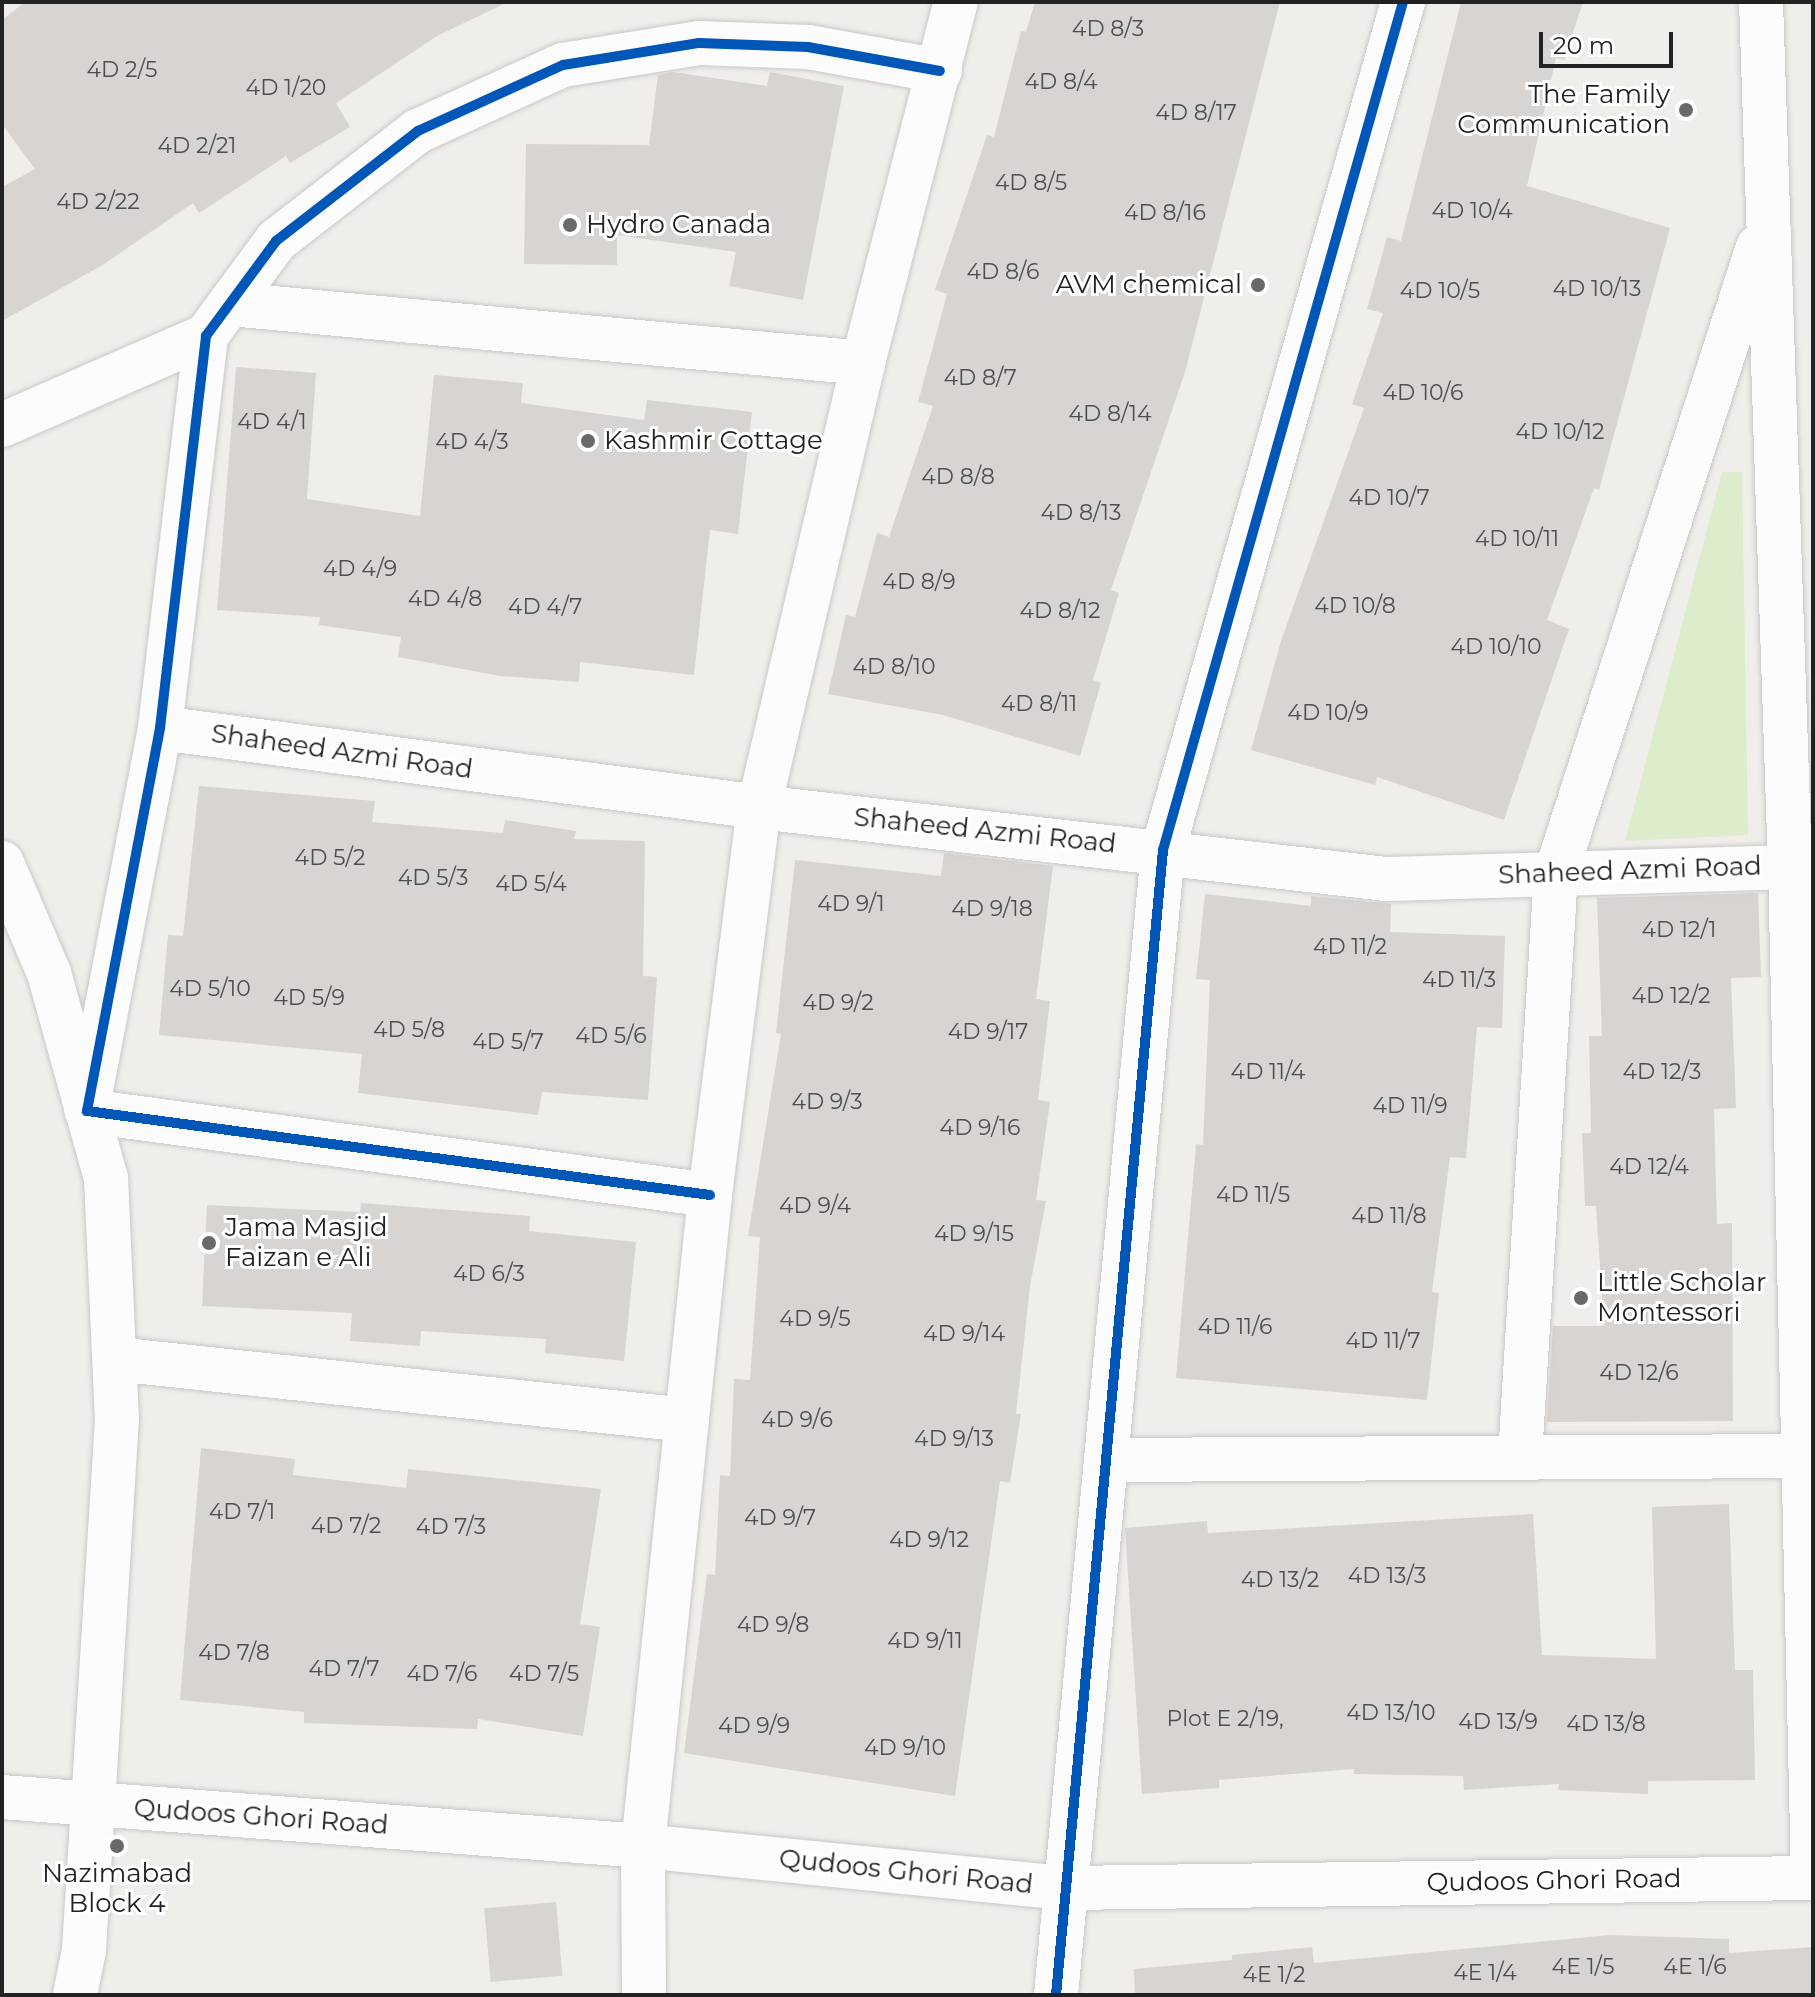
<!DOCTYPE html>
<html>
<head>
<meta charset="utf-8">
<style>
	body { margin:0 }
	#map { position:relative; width:1815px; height:1997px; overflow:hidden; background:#f0eeeb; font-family:Montserrat,sans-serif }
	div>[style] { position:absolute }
	.grass>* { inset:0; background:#ddeccb }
	.building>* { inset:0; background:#d7d4d2; transform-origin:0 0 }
	.roads { filter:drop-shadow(0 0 2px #c9c8c7) drop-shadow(0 0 2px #c9c8c7) }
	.minor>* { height:44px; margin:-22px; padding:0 22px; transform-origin:22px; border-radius:22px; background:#fdfcfc }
	.cycleway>* { height:10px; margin:-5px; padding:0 5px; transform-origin:5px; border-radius:5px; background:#0057b8 }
	.dots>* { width:22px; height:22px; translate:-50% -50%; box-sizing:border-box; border:4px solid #fff; border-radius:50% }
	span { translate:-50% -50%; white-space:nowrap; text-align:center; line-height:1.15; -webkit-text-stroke:6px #fff; paint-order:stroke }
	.number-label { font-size:22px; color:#4f4e4e }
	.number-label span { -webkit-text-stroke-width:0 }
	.poi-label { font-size:26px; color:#222 }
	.right { translate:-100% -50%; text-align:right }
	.left { translate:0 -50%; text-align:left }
	.street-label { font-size:26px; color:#222 }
	.frame { position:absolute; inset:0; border:4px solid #222; pointer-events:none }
	.scale { position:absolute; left:1539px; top:32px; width:134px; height:36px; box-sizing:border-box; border:4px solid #222; border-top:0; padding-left:10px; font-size:24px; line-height:28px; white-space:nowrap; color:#222; -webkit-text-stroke:6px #fff; paint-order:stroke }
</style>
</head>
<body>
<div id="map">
	<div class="grass">
		<div style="clip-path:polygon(1722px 472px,1742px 472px,1748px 835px,1625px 841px)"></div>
	</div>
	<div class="building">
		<div style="clip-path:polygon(25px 2px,508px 2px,437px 36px,336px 103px,350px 127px,290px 163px,286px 156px,199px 213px,193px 203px,101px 266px,2px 321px,2px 187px,35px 169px,2px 124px,2px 20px)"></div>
		<div style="clip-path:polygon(1035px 2px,1280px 2px,1185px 372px,1111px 590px,1119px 593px,1093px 680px,1101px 683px,1080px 756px,943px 715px,828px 694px,846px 615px,855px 617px,877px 533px,889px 537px,933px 406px,918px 402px,947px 294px,935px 290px,987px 135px,994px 137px,1021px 31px,1026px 32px)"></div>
		<div style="clip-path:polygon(1461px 2px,1583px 2px,1564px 60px,1556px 58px,1527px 186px,1670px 228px,1599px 490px,1594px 488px,1547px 620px,1569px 629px,1504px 820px,1377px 777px,1375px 785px,1251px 750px,1281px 641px,1364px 408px,1352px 404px,1383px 313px,1367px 309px,1387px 237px,1401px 241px)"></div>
		<div style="clip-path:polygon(673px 72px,767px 86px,770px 72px,844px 86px,803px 300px,729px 286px,736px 252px,617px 235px,617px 265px,524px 264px,526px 144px,649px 145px,658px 75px)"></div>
		<div style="clip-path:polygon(236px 367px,316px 373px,307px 499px,420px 516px,434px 375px,523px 383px,521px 403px,644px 420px,647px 400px,752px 412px,738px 534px,710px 530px,694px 675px,580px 662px,579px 682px,500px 676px,398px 657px,401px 637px,319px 625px,320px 617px,217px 610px)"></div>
		<div style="clip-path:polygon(199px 786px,375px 801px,372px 822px,503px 833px,505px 820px,576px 831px,574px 839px,645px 841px,643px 976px,657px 977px,648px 1100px,542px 1092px,538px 1115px,358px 1093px,362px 1054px,159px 1035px,168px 935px,183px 936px)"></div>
		<div style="clip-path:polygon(944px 853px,1053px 866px,1036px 999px,1050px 1001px,1038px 1100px,1050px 1102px,1036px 1200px,1046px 1201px,1030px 1286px,1016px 1414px,1021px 1414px,1010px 1483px,1000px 1481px,955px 1796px,684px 1753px,707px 1574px,715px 1575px,720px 1475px,730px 1476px,734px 1379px,750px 1380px,760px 1237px,748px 1236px,781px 1034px,776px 1033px,795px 860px,941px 876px)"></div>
		<div style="clip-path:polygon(1758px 893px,1761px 977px,1731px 978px,1736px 1108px,1714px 1109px,1717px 1224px,1732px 1223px,1733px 1421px,1547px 1422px,1553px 1326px,1604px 1326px,1596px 1206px,1585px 1206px,1582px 1133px,1591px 1133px,1589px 1036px,1602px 1036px,1597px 898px)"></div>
		<div style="clip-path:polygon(1205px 894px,1311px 906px,1311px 896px,1391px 904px,1390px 932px,1505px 936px,1502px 1028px,1477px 1027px,1466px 1158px,1450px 1157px,1432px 1292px,1439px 1293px,1427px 1400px,1176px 1378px,1196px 1144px,1203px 1145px,1210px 980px,1196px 979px)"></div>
		<div style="clip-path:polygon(361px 1203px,530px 1216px,529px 1231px,636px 1242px,624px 1361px,545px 1353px,546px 1339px,421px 1331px,420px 1346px,350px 1341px,352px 1313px,202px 1306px,207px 1205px,360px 1212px)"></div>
		<div style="clip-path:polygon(201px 1448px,295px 1459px,293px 1475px,406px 1488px,408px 1469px,601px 1489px,580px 1624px,600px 1627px,583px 1736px,478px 1719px,477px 1729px,304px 1723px,304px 1712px,180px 1700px)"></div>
		<div style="clip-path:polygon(1729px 1504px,1735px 1670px,1753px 1670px,1755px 1780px,1648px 1781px,1648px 1794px,1558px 1790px,1559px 1784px,1464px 1790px,1463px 1776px,1354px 1774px,1354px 1769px,1219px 1780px,1219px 1788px,1142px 1794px,1125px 1528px,1207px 1521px,1208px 1533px,1533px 1514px,1542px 1655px,1656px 1659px,1652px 1507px)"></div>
		<div style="left:556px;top:1902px;width:74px;height:72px;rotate:85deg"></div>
		<div style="clip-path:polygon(1610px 1935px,1729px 1939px,1729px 1953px,1813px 1947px,1813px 1995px,1135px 1995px,1134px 1969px,1232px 1960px,1232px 1955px,1312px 1947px,1314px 1963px)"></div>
	</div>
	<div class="roads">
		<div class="minor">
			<div style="left:1761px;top:2px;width:863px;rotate:88.08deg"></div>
			<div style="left:1790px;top:865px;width:1010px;rotate:88.7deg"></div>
			<div style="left:230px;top:304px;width:636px;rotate:5.32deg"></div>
			<div style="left:2px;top:425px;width:223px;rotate:-23.6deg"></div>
			<div style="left:160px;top:728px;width:604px;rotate:7.51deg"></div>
			<div style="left:759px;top:807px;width:631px;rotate:6.55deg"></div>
			<div style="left:1386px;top:879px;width:427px;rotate:-1.7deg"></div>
			<div style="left:2px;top:863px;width:120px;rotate:66.9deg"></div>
			<div style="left:49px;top:973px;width:213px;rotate:74.5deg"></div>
			<div style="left:106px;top:1178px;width:240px;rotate:87.4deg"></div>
			<div style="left:117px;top:1418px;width:533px;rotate:93.55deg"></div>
			<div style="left:84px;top:1950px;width:46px;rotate:101.3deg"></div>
			<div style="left:710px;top:1195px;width:629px;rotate:-172.32deg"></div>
			<div style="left:87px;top:1111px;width:390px;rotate:-79.2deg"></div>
			<div style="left:160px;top:728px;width:395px;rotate:-83.3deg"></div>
			<div style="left:206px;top:336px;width:118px;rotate:-53.6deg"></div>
			<div style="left:276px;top:241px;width:180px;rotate:-37.8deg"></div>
			<div style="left:418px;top:131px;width:159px;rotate:-24.5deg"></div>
			<div style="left:563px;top:65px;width:138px;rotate:-9.2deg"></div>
			<div style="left:699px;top:43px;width:109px;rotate:2.1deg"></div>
			<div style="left:808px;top:47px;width:134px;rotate:10.3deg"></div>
			<div style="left:115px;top:1359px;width:575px;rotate:6.09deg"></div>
			<div style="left:1520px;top:1456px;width:584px;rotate:-86.47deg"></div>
			<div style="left:1556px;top:873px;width:658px;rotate:-72.12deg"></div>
			<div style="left:1106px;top:1460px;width:699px;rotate:-0.33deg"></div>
			<div style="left:2px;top:1797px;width:643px;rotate:4.37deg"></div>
			<div style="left:643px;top:1846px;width:425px;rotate:5.7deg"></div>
			<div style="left:1066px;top:1888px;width:747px;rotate:-0.77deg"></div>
			<div style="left:644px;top:1995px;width:149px;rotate:-90.4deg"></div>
			<div style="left:643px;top:1846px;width:654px;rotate:-84.12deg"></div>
			<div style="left:710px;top:1195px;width:391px;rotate:-82.8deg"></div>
			<div style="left:759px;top:807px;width:456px;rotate:-76.8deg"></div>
			<div style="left:863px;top:363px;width:373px;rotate:-75.6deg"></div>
			<div style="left:1056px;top:1995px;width:1150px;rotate:-84.66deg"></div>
			<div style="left:1163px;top:850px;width:881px;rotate:-74.2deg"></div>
		</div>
	</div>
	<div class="cycleway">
		<div style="left:710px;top:1195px;width:629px;rotate:-172.32deg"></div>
		<div style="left:87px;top:1111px;width:390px;rotate:-79.2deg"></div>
		<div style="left:160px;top:728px;width:395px;rotate:-83.3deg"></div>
		<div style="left:206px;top:336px;width:118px;rotate:-53.6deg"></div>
		<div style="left:276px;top:241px;width:180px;rotate:-37.8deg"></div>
		<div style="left:418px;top:131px;width:159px;rotate:-24.5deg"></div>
		<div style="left:563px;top:65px;width:138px;rotate:-9.2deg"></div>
		<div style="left:699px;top:43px;width:109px;rotate:2.1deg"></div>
		<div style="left:808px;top:47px;width:134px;rotate:10.3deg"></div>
		<div style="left:1056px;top:1995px;width:1150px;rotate:-84.66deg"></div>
		<div style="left:1163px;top:850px;width:881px;rotate:-74.2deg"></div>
	</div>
	<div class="dots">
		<div style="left:1686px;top:110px;background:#6a6968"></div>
		<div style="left:570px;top:225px;background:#6a6968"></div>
		<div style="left:1258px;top:285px;background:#6a6968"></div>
		<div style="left:588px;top:441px;background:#6a6968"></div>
		<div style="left:209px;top:1243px;background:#6a6968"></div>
		<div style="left:1581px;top:1298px;background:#6a6968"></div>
		<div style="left:117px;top:1846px;background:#6a6968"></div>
	</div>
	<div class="number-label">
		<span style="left:1108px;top:29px">4D 8/3</span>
		<span style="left:122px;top:70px">4D 2/5</span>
		<span style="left:1061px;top:82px">4D 8/4</span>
		<span style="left:286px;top:88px">4D 1/20</span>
		<span style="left:1196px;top:113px">4D 8/17</span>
		<span style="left:197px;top:146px">4D 2/21</span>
		<span style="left:1031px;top:183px">4D 8/5</span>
		<span style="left:98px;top:202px">4D 2/22</span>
		<span style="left:1472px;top:211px">4D 10/4</span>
		<span style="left:1165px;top:213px">4D 8/16</span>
		<span style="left:1003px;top:272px">4D 8/6</span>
		<span style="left:1597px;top:289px">4D 10/13</span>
		<span style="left:1440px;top:291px">4D 10/5</span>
		<span style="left:980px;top:378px">4D 8/7</span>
		<span style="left:1423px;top:393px">4D 10/6</span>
		<span style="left:1110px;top:414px">4D 8/14</span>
		<span style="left:272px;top:422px">4D 4/1</span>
		<span style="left:1560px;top:432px">4D 10/12</span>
		<span style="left:472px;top:442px">4D 4/3</span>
		<span style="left:958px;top:477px">4D 8/8</span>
		<span style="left:1389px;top:498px">4D 10/7</span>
		<span style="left:1081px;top:513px">4D 8/13</span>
		<span style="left:1517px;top:539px">4D 10/11</span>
		<span style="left:360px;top:569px">4D 4/9</span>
		<span style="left:919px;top:582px">4D 8/9</span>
		<span style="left:445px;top:599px">4D 4/8</span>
		<span style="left:1355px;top:606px">4D 10/8</span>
		<span style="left:545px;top:607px">4D 4/7</span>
		<span style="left:1060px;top:611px">4D 8/12</span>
		<span style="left:1496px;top:647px">4D 10/10</span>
		<span style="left:894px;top:667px">4D 8/10</span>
		<span style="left:1039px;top:704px">4D 8/11</span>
		<span style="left:1328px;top:713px">4D 10/9</span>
		<span style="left:330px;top:858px">4D 5/2</span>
		<span style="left:433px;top:878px">4D 5/3</span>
		<span style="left:531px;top:884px">4D 5/4</span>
		<span style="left:851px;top:904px">4D 9/1</span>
		<span style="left:992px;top:909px">4D 9/18</span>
		<span style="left:1679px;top:930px">4D 12/1</span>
		<span style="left:1350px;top:947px">4D 11/2</span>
		<span style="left:1459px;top:980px">4D 11/3</span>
		<span style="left:210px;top:989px">4D 5/10</span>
		<span style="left:1671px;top:996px">4D 12/2</span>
		<span style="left:309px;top:998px">4D 5/9</span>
		<span style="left:838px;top:1003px">4D 9/2</span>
		<span style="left:409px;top:1030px">4D 5/8</span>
		<span style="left:988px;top:1032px">4D 9/17</span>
		<span style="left:611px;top:1036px">4D 5/6</span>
		<span style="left:508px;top:1042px">4D 5/7</span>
		<span style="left:1268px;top:1072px">4D 11/4</span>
		<span style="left:1662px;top:1072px">4D 12/3</span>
		<span style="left:827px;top:1102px">4D 9/3</span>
		<span style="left:1410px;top:1106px">4D 11/9</span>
		<span style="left:980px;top:1128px">4D 9/16</span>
		<span style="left:1649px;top:1167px">4D 12/4</span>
		<span style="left:1253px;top:1195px">4D 11/5</span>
		<span style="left:815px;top:1206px">4D 9/4</span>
		<span style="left:1389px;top:1216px">4D 11/8</span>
		<span style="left:974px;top:1234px">4D 9/15</span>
		<span style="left:489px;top:1274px">4D 6/3</span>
		<span style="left:815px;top:1319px">4D 9/5</span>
		<span style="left:1235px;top:1327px">4D 11/6</span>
		<span style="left:964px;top:1334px">4D 9/14</span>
		<span style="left:1383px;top:1341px">4D 11/7</span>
		<span style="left:1639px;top:1373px">4D 12/6</span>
		<span style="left:797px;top:1420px">4D 9/6</span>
		<span style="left:954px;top:1439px">4D 9/13</span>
		<span style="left:242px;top:1512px">4D 7/1</span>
		<span style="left:780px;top:1518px">4D 9/7</span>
		<span style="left:346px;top:1526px">4D 7/2</span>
		<span style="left:451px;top:1527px">4D 7/3</span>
		<span style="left:929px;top:1540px">4D 9/12</span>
		<span style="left:1387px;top:1576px">4D 13/3</span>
		<span style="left:1280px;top:1580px">4D 13/2</span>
		<span style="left:773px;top:1625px">4D 9/8</span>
		<span style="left:925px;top:1641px">4D 9/11</span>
		<span style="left:234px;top:1653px">4D 7/8</span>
		<span style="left:344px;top:1669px">4D 7/7</span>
		<span style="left:442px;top:1674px">4D 7/6</span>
		<span style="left:544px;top:1674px">4D 7/5</span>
		<span style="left:1391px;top:1713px">4D 13/10</span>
		<span style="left:1225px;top:1719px">Plot E 2/19,</span>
		<span style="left:1498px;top:1722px">4D 13/9</span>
		<span style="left:1606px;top:1724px">4D 13/8</span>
		<span style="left:754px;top:1726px">4D 9/9</span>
		<span style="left:905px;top:1748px">4D 9/10</span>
		<span style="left:1583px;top:1967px">4E 1/5</span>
		<span style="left:1695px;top:1967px">4E 1/6</span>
		<span style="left:1485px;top:1973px">4E 1/4</span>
		<span style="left:1274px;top:1975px">4E 1/2</span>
	</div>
	<div class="poi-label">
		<span class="right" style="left:1670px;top:110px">The Family<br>Communication</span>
		<span class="left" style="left:586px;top:225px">Hydro Canada</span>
		<span class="right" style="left:1242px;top:285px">AVM chemical</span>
		<span class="left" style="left:604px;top:441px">Kashmir Cottage</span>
		<span class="left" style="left:225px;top:1243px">Jama Masjid<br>Faizan e Ali</span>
		<span class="left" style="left:1597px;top:1298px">Little Scholar<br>Montessori</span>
		<span style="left:117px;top:1889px">Nazimabad<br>Block 4</span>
	</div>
	<div class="street-label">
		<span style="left:342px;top:752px;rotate:8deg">Shaheed Azmi Road</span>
		<span style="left:985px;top:831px;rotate:6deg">Shaheed Azmi Road</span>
		<span style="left:1630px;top:871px;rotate:-2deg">Shaheed Azmi Road</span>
		<span style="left:261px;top:1817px;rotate:4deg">Qudoos Ghori Road</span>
		<span style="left:906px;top:1872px;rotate:6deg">Qudoos Ghori Road</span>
		<span style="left:1554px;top:1881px;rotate:-1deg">Qudoos Ghori Road</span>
	</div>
	<div class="frame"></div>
	<div class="scale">20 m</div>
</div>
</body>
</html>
